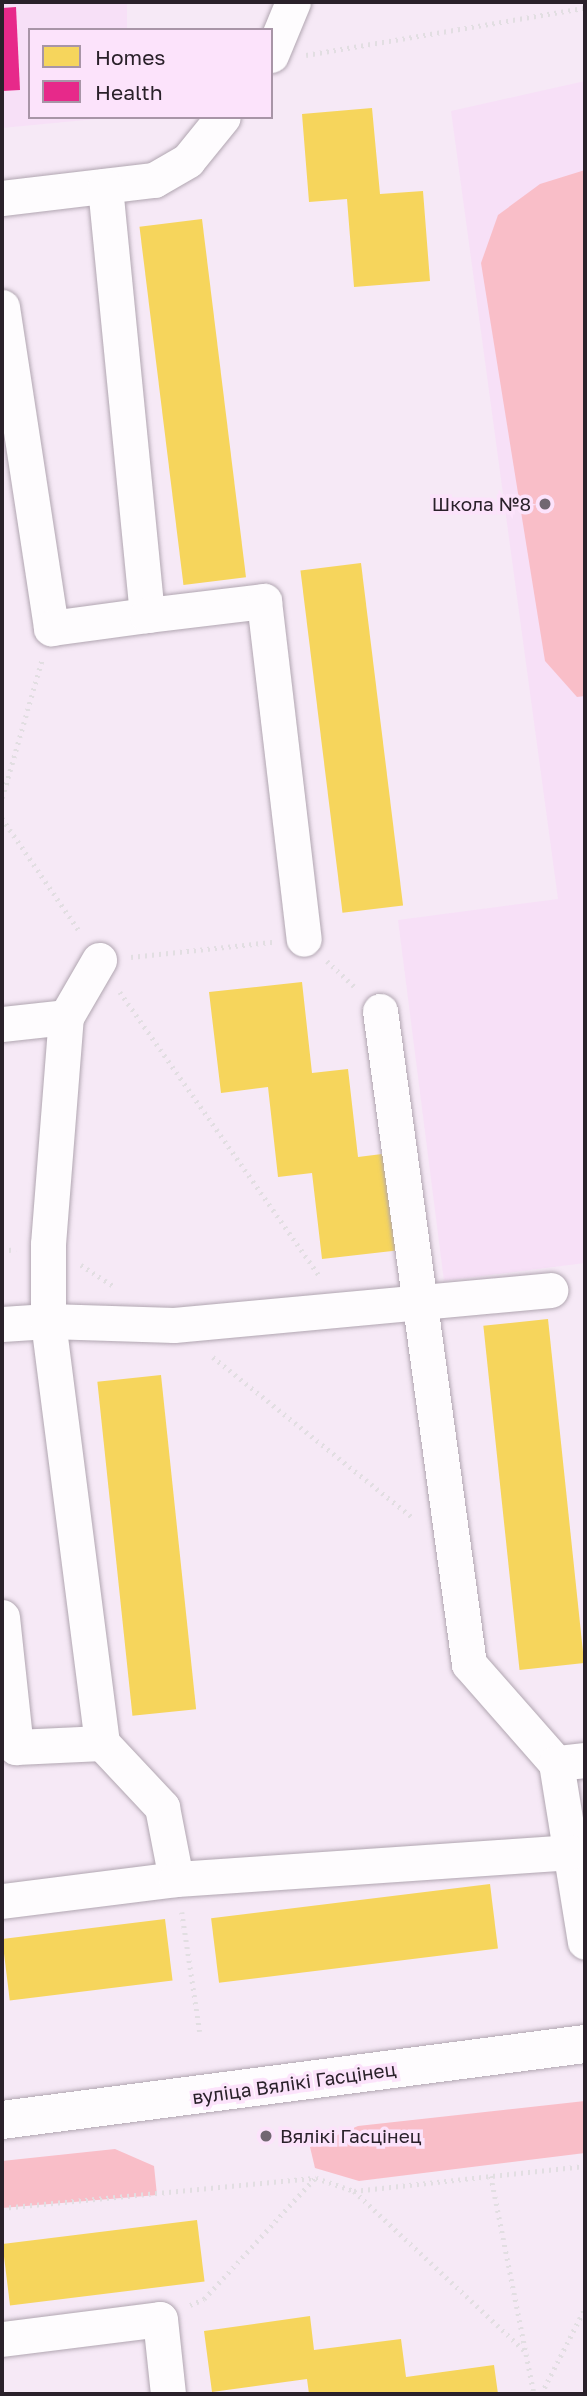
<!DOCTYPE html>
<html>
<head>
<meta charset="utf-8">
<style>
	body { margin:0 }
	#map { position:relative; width:587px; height:2396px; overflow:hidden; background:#f6e9f6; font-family:"Golos Text",sans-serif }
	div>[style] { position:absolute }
	.built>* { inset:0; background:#f7e0f7 }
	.green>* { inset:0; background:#f9bec8 }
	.homes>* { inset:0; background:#f6d55c; transform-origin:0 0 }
	.health>* { inset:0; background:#e7298a }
	.path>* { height:4.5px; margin-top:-2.25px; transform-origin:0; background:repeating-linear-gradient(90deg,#e2dee2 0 2px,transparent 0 7px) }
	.roads { filter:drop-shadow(0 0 2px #b1a6b1) drop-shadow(0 0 2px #b1a6b1) }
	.minor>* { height:35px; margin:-17.5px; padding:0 17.5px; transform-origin:17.5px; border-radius:17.5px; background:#fefcfe }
	.major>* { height:38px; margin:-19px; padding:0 19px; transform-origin:19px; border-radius:19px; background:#fefcfe }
	.dots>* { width:19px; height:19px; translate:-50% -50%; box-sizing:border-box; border:4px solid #fce3fb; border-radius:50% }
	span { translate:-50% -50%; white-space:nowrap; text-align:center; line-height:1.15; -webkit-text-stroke:7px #fce3fb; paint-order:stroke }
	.poi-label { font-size:19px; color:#2a212a }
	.right { translate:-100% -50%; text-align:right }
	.left { translate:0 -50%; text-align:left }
	.street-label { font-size:19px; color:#2a212a }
	.frame { position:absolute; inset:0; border:4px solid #2a212a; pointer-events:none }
	.legend { position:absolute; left:28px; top:28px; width:245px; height:91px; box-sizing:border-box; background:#fce3fb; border:2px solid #a895a7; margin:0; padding:9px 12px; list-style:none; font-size:21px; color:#2a212a }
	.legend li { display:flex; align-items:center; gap:14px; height:35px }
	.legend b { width:35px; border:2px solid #a895a7 }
</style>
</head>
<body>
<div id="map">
	<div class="built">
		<div style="clip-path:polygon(2px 2px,127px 2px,127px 30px,30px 30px,30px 117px,117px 117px,2px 128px)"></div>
		<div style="clip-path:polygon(585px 81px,585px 1263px,444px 1281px,398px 920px,558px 899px,451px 111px)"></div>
	</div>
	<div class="green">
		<div style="clip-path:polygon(585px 170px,585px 696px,577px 697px,545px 661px,481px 263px,498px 215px,540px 184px)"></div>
		<div style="clip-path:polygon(585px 2101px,585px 2153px,359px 2181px,315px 2168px,310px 2147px,358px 2126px)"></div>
		<div style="clip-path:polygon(115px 2149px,154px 2166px,157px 2195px,2px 2208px,2px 2161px)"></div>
	</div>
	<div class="homes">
		<div style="clip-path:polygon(372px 108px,380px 194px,423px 191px,430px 281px,354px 287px,347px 199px,309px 202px,302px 114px)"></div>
		<div style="left:202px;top:219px;width:361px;height:63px;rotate:83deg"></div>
		<div style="left:361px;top:563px;width:345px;height:61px;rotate:83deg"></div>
		<div style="clip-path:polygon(302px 982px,312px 1073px,348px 1069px,358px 1157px,390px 1153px,401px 1250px,322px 1259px,312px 1173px,278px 1177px,268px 1087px,221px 1093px,209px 992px)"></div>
		<div style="left:548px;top:1319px;width:346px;height:65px;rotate:84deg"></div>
		<div style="left:161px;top:1375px;width:336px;height:64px;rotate:84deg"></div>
		<div style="left:490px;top:1884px;width:65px;height:281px;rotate:83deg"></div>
		<div style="left:165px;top:1919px;width:62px;height:164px;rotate:83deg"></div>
		<div style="left:197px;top:2220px;width:62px;height:196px;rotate:83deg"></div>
		<div style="clip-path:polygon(310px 2316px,314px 2350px,401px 2339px,406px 2377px,494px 2365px,498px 2394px,309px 2394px,307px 2379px,212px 2392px,204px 2331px)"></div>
	</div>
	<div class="health">
		<div style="clip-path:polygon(16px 7px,20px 90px,2px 91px,2px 8px)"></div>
	</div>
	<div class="path">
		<div style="left:306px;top:55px;width:283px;rotate:-9.6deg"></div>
		<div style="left:2px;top:798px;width:145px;rotate:-73.9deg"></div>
		<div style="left:2px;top:818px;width:138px;rotate:55.6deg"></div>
		<div style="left:131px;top:957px;width:142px;rotate:-6.1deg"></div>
		<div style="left:327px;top:961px;width:41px;rotate:43deg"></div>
		<div style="left:120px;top:992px;width:348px;rotate:54.9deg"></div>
		<div style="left:2px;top:1251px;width:14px;rotate:-8deg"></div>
		<div style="left:81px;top:1265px;width:40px;rotate:32.9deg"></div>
		<div style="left:213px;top:1357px;width:257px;rotate:38.8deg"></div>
		<div style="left:182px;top:1912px;width:121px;rotate:81.5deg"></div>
		<div style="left:491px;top:2176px;width:222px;rotate:78.8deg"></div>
		<div style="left:354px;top:2191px;width:238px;rotate:43.1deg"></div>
		<div style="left:2px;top:2208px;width:315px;rotate:-5.5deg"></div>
		<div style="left:316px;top:2178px;width:40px;rotate:18.9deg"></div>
		<div style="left:354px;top:2191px;width:232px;rotate:-6.2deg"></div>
		<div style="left:190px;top:2305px;width:15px;rotate:-23deg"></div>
		<div style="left:204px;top:2299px;width:164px;rotate:-47.5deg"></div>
		<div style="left:541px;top:2394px;width:97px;rotate:-62.9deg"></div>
	</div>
	<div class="roads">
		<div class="minor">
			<div style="left:271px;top:55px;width:57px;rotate:-67.5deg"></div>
			<div style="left:2px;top:198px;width:153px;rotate:-6.8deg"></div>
			<div style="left:154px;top:180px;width:39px;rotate:-30deg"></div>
			<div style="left:188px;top:160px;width:55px;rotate:-50.9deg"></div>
			<div style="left:2px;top:307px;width:325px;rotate:81.3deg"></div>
			<div style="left:51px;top:628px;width:97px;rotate:-7.7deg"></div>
			<div style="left:147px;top:615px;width:431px;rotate:-95.6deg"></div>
			<div style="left:147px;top:615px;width:118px;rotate:-6.8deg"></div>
			<div style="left:264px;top:601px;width:340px;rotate:83.3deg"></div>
			<div style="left:380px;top:1011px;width:659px;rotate:82.24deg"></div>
			<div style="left:469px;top:1664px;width:132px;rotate:48.7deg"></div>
			<div style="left:2px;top:1024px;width:64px;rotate:-6.2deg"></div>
			<div style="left:2px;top:1324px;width:46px;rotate:-3.7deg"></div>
			<div style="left:48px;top:1321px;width:126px;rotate:1.8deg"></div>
			<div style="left:174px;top:1325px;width:378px;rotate:-5.3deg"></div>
			<div style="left:2px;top:1617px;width:131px;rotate:83.9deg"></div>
			<div style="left:16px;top:1747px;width:86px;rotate:-2.7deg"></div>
			<div style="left:102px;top:1743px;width:425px;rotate:-97.3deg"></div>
			<div style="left:48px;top:1321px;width:77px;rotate:-90deg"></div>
			<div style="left:48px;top:1244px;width:228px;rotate:-85.5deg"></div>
			<div style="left:66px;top:1017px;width:66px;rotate:-59.9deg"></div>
			<div style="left:102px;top:1743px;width:88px;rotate:46.8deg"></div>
			<div style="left:162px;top:1807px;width:73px;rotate:79deg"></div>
			<div style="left:585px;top:1760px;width:29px;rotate:174deg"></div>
			<div style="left:556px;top:1763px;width:181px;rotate:80.8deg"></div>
			<div style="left:2px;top:1901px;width:175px;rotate:-7.2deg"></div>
			<div style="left:176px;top:1879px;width:394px;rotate:-3.9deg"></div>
			<div style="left:2px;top:2339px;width:159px;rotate:-7.2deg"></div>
			<div style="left:160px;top:2319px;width:75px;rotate:83.9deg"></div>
		</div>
		<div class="major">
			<div style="left:2px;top:2120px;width:588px;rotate:-7.43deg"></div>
		</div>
	</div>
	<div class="dots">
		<div style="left:545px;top:504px;background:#716771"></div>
		<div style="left:266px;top:2136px;background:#716771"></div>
	</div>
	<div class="poi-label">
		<span class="right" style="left:531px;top:504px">Школа №8</span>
		<span class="left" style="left:280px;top:2136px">Вялікі Гасцінец</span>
	</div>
	<div class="street-label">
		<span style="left:294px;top:2083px;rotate:-8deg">вуліца Вялікі Гасцінец</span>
	</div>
	<div class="frame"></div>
	<ul class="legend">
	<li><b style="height:19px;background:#f6d55c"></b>Homes</li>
	<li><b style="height:19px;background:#e7298a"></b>Health</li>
	</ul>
</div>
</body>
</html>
